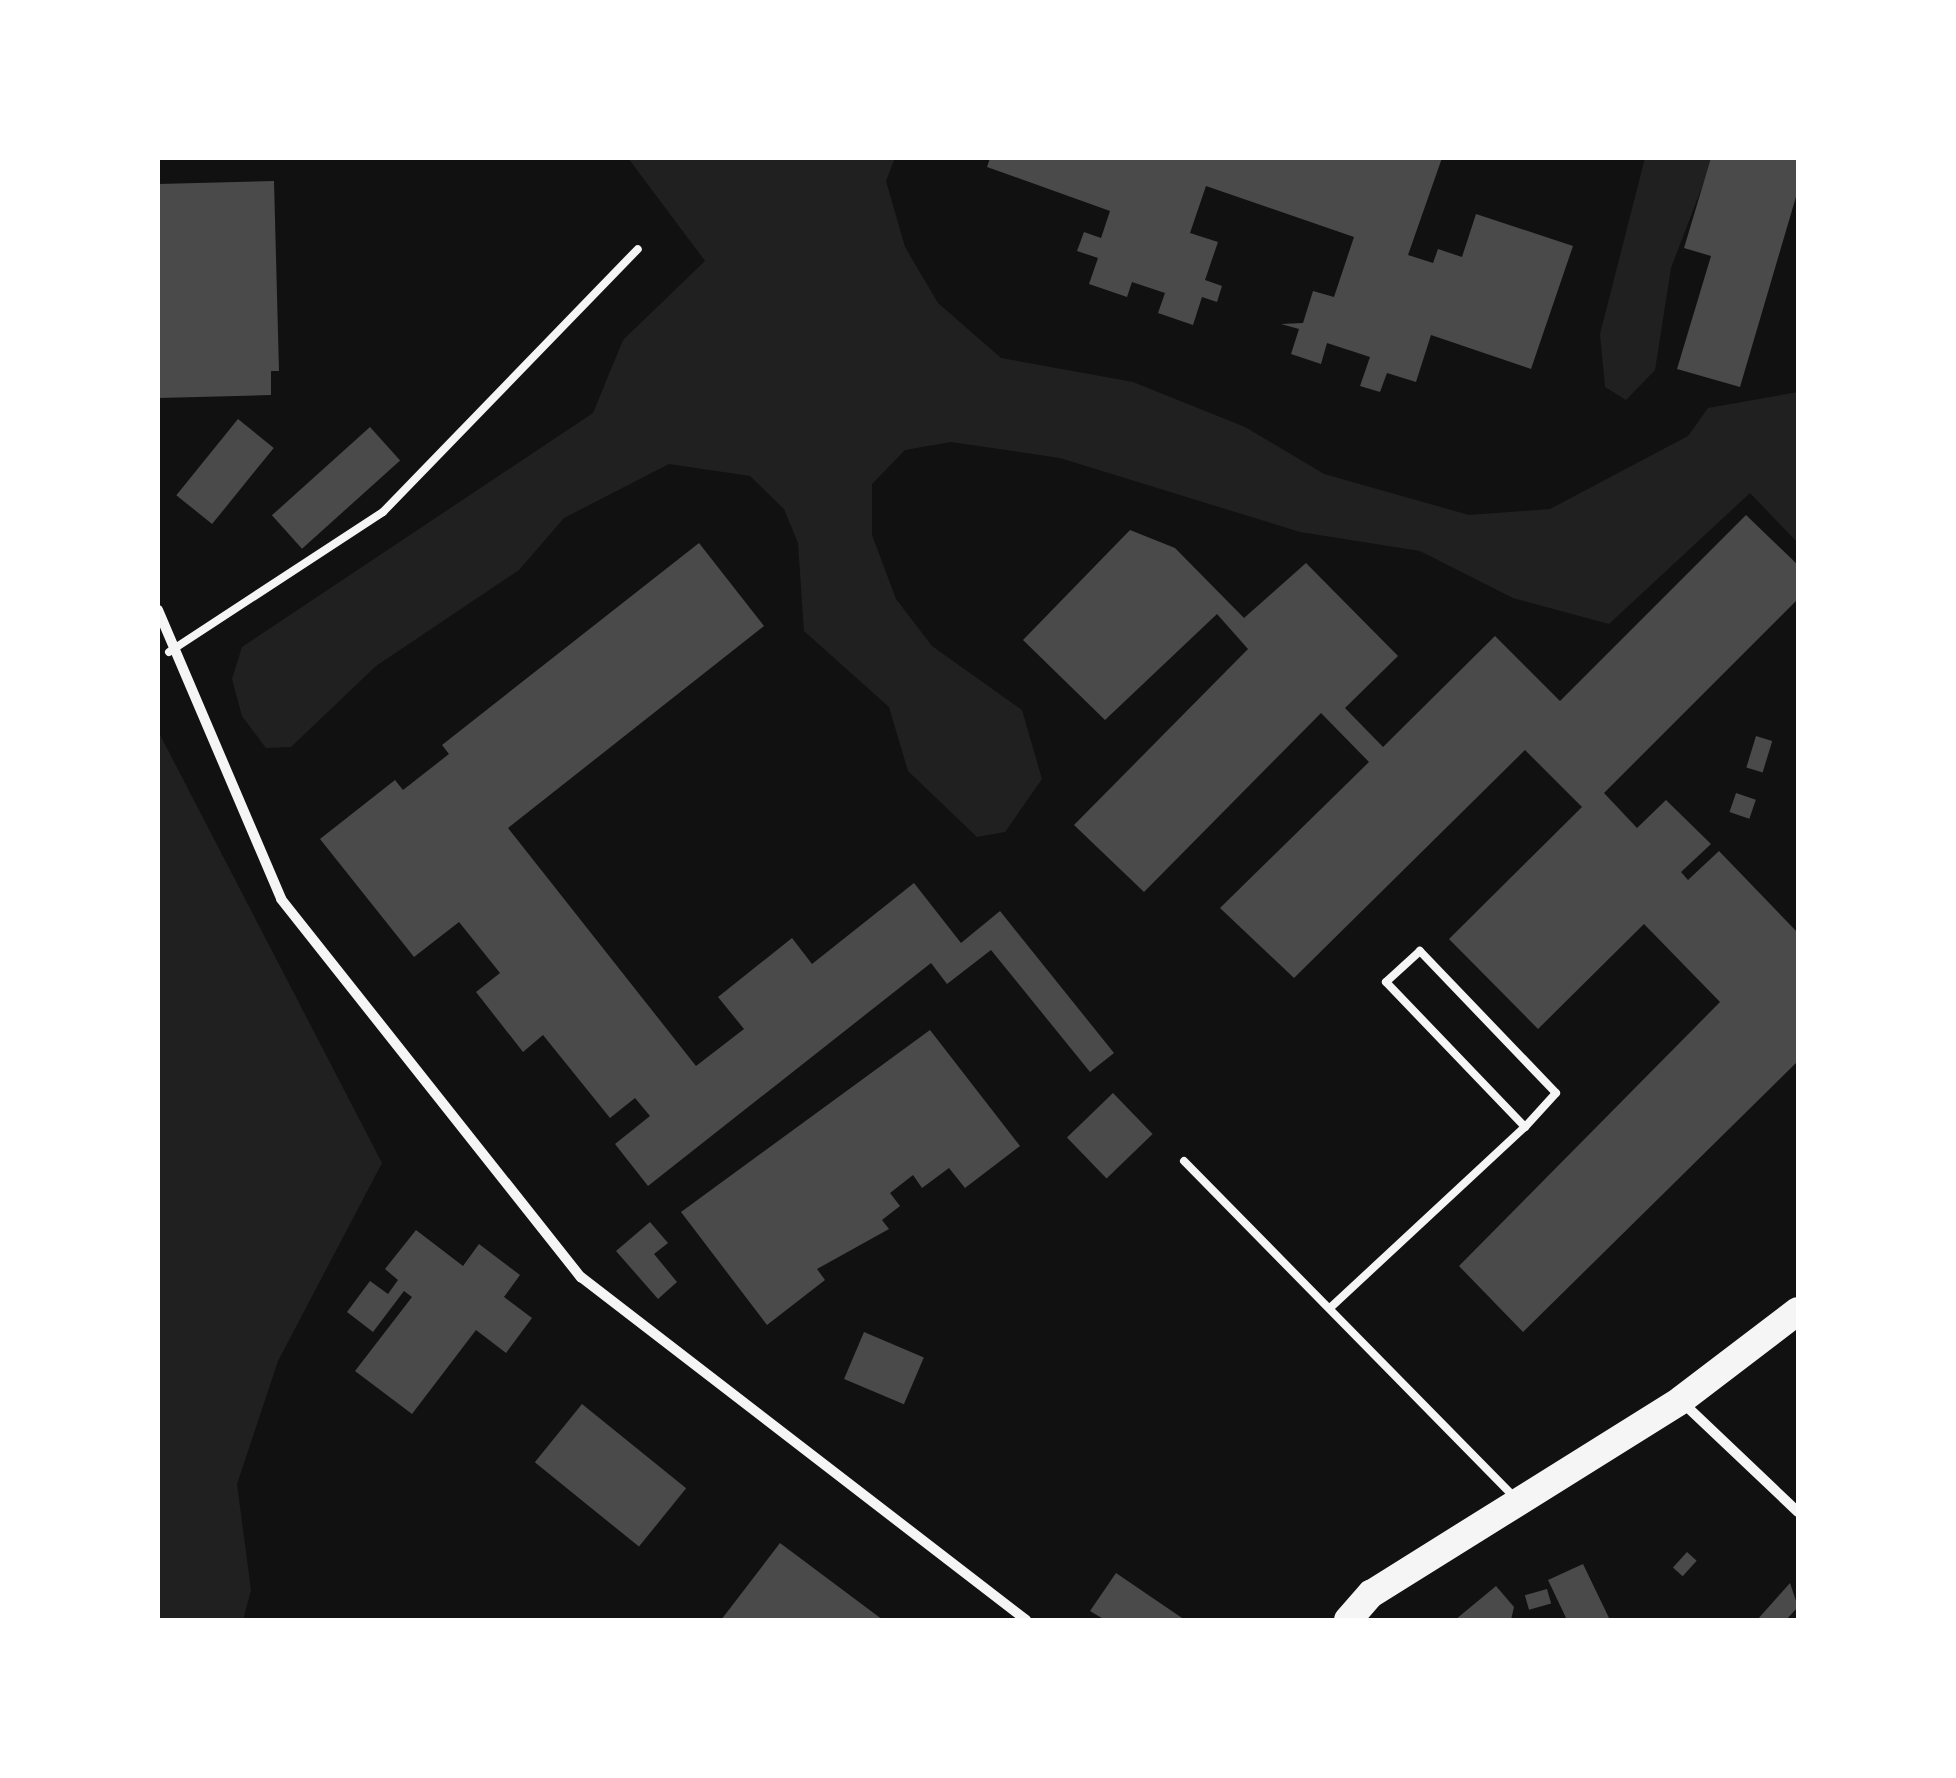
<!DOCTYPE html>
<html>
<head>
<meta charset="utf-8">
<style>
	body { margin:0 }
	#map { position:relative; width:1956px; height:1778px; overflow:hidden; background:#111; font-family:Jost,sans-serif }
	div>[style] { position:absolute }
	.green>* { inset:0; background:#202020 }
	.building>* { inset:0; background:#4a4a4a; transform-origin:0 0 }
	.service>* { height:8px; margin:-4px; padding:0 4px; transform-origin:4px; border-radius:4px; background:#f5f5f5 }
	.minor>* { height:10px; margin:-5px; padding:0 5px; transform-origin:5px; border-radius:5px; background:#f5f5f5 }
	.trunk>* { height:28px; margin:-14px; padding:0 14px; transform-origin:14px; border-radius:14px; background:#f5f5f5 }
	span { translate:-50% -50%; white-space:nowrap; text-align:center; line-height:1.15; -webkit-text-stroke:8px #fff; paint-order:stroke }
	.frame { position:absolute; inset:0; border:160px solid #fff; pointer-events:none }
</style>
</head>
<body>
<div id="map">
	<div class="green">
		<div style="clip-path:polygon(628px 158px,895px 158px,886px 181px,905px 247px,938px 303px,1001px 358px,1133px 382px,1245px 427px,1324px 474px,1469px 515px,1550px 509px,1688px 436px,1708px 408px,1798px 392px,1798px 543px,1750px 493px,1609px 624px,1513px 598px,1420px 551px,1300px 532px,1060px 458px,951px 442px,905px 450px,872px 484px,872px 535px,896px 599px,932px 646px,1022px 710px,1042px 779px,1005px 832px,977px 837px,908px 771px,889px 707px,804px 631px,798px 543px,784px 509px,750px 476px,669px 464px,564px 518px,519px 570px,376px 666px,291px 747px,266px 748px,242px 716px,232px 679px,242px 647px,593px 413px,623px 340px,705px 261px)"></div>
		<div style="clip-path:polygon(1645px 158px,1713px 158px,1671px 268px,1655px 370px,1626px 400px,1605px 387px,1600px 334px)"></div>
		<div style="clip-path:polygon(158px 731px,382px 1163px,278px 1361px,237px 1484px,251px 1590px,243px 1620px,158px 1620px)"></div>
	</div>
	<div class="building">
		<div style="clip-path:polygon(990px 158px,1442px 158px,1408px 255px,1433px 263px,1438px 249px,1462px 257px,1476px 214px,1573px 246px,1531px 369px,1431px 335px,1416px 382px,1387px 373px,1380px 392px,1360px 386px,1370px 357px,1327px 343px,1321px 364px,1291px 354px,1299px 329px,1281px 324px,1303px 323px,1313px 291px,1334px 297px,1354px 237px,1206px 186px,1190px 233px,1218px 242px,1205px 280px,1222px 286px,1217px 302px,1202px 297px,1193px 325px,1158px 313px,1165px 293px,1132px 282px,1127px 297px,1089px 284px,1098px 258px,1077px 251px,1084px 232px,1101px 238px,1110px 211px,987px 167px)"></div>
		<div style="clip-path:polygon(1711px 158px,1798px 158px,1798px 190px,1740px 387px,1677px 369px,1711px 256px,1684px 248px)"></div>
		<div style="clip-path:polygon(274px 181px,279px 371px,271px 371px,271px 395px,158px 398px,158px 184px)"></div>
		<div style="left:238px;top:419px;width:46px;height:98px;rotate:39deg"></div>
		<div style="left:370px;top:427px;width:45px;height:132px;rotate:48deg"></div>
		<div style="clip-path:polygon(1746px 515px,1798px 565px,1798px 599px,1604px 793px,1637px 828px,1666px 800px,1711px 844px,1681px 872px,1688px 880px,1719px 851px,1798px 933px,1798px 1061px,1523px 1332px,1459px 1266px,1720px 1002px,1644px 924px,1538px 1029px,1449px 939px,1582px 807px,1525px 750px,1294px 978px,1220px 908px,1369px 762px,1321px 713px,1144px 892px,1074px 825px,1248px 649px,1217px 614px,1105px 720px,1023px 640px,1130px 530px,1175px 548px,1244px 618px,1306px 563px,1398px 656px,1345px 708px,1383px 747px,1495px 636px,1560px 701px)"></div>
		<div style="clip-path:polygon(699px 543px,764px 626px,508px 828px,696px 1066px,744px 1029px,718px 997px,792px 938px,812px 964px,914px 883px,961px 943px,1000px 911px,1114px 1053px,1090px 1072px,991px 950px,947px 984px,931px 963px,648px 1186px,615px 1144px,650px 1116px,635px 1098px,610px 1118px,543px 1035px,523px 1052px,476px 992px,500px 973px,459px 922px,414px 957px,320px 839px,395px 780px,403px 790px,449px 754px,442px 745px)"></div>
		<div style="left:1756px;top:736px;width:17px;height:33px;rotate:17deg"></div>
		<div style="left:1736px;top:793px;width:21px;height:20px;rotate:19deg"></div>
		<div style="clip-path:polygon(930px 1030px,1020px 1146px,965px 1188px,949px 1168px,922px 1188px,913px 1175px,890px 1193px,900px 1206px,882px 1220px,889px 1229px,817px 1269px,825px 1280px,767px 1325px,681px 1212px)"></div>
		<div style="left:1113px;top:1093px;width:57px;height:64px;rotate:46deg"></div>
		<div style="clip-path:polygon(650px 1222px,668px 1243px,654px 1254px,677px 1282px,658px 1299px,616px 1251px)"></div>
		<div style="clip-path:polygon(416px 1230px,463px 1266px,479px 1244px,520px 1275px,504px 1297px,532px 1318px,506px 1353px,476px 1330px,412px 1414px,355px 1371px,412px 1297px,404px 1291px,373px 1332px,347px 1312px,370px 1281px,388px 1294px,398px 1280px,385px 1269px)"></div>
		<div style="left:864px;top:1332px;width:65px;height:51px;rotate:23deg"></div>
		<div style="left:582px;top:1404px;width:134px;height:75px;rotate:39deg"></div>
		<div style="clip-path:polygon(780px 1543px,883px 1620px,721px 1620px)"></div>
		<div style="left:1687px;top:1552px;width:13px;height:21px;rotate:42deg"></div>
		<div style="clip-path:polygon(1583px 1564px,1610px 1620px,1567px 1620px,1548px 1580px)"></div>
		<div style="clip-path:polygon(1116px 1573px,1185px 1620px,1105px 1620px,1090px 1611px)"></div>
		<div style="clip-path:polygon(1790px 1583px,1798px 1607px,1786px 1620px,1757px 1620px)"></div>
		<div style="clip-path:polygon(1496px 1586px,1514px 1607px,1511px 1620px,1455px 1620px)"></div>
		<div style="left:1547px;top:1589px;width:15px;height:23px;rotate:74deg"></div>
	</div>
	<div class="service">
		<div style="left:169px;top:652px;width:256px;rotate:-33.2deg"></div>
		<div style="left:383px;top:512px;width:366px;rotate:-45.9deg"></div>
		<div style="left:1184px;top:1161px;width:472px;rotate:45.5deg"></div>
		<div style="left:1330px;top:1308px;width:266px;rotate:-42.9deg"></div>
		<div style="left:1525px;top:1127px;width:46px;rotate:-47.6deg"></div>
		<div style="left:1556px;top:1093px;width:197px;rotate:-133.8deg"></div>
		<div style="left:1420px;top:951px;width:46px;rotate:137.6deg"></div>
		<div style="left:1386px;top:982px;width:201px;rotate:46.2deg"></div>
	</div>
	<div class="minor">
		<div style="left:158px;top:610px;width:314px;rotate:66.9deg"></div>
		<div style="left:281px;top:899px;width:483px;rotate:51.6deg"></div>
		<div style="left:581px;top:1277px;width:562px;rotate:37.62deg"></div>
		<div style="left:1681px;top:1401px;width:161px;rotate:43.5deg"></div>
	</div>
	<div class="trunk">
		<div style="left:1348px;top:1620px;width:35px;rotate:-49deg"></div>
		<div style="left:1371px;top:1594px;width:366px;rotate:-32deg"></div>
		<div style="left:1681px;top:1400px;width:147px;rotate:-37.3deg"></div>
	</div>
	<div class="frame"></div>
</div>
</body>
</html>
